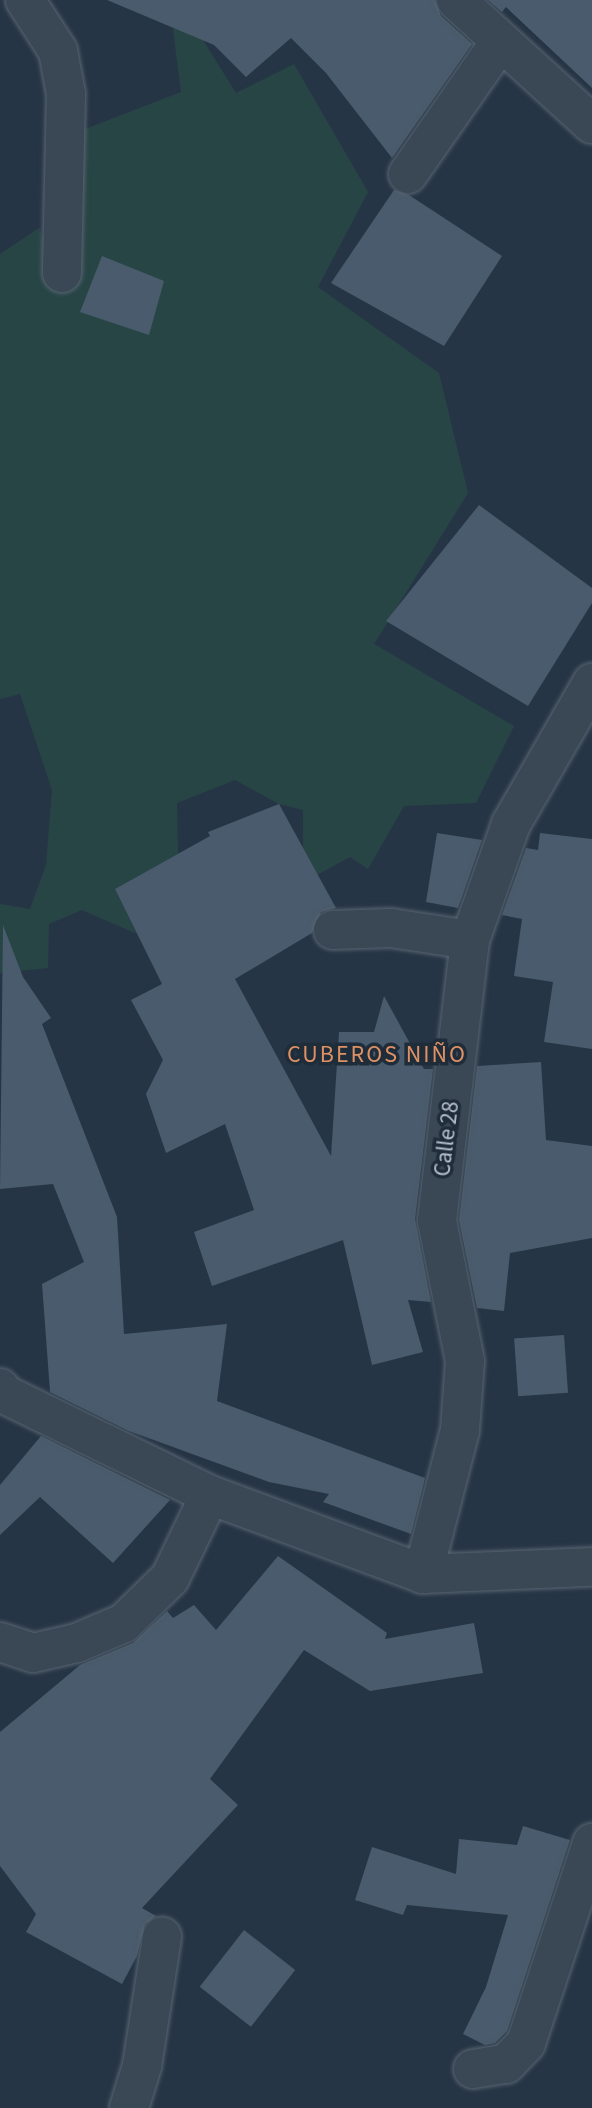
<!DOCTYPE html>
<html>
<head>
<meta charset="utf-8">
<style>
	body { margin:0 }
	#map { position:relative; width:592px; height:2108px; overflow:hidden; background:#263545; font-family:"Source Sans 3",sans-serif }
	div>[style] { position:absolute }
	.green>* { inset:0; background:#284546 }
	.building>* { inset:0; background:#495b6c; transform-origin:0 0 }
	.roads { filter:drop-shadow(0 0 2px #596572) drop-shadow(0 0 2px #596572) }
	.minor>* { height:38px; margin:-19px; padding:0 19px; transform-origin:19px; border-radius:19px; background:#3a4755 }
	span { translate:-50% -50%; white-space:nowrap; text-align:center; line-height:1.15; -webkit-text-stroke:7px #1f2c3a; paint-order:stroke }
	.street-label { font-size:23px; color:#b8c2ce }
	.neighbourhood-label { font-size:24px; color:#dd9164; letter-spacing:2px }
</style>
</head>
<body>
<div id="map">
	<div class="green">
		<div style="clip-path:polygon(191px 21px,236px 93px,294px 64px,368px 192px,318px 287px,439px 373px,468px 493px,374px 644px,514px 726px,476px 803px,404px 806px,368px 869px,350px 857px,317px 875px,303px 850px,303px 810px,279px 804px,235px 780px,177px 803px,178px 854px,115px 889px,137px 934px,82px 910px,49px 924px,48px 968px,0 973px,0 904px,30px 909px,46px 865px,52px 790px,20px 694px,0 699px,0 254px,39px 228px,70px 293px,67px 136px,181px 92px,173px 29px)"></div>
	</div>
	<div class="building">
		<div style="clip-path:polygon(107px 0,435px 0,441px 16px,472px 44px,392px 158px,326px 73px,291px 38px,246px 77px,214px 45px)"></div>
		<div style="clip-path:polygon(488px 0,592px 0,592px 88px,506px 7px,502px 12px)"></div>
		<div style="clip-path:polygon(394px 190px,409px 195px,502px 256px,444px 346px,331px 283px)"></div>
		<div style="clip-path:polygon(102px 256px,164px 281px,149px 335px,80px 312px)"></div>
		<div style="clip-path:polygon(479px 505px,592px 588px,592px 603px,528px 706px,386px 621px)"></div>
		<div style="clip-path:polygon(279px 804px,336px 908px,321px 912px,312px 933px,235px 979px,331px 1156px,339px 1032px,374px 1032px,384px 996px,424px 1069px,433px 1069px,415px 1219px,431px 1302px,408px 1300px,423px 1352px,372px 1365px,343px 1240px,212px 1286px,194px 1232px,254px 1210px,225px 1124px,166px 1153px,146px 1094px,163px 1060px,131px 1000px,162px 984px,115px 889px,210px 836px,208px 832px)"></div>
		<div style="clip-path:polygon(437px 833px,482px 840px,458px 908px,426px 902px)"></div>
		<div style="clip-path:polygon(540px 833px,592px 839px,592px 1049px,544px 1042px,553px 982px,514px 976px,522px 919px,502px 915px,526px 848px,538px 850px)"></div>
		<div style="clip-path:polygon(3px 925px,23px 977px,51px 1018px,42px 1024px,117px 1217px,124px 1334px,227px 1324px,217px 1401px,425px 1478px,411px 1534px,323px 1502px,329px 1494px,269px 1482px,129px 1431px,50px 1392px,42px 1284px,84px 1262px,53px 1184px,0 1189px)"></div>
		<div style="clip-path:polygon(541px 1062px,546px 1140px,592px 1146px,592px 1238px,510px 1253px,504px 1311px,477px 1308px,459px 1220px,477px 1066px)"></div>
		<div style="left:564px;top:1335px;width:58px;height:50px;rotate:86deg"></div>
		<div style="clip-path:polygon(41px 1436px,170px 1500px,113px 1563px,40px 1497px,0 1535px,0 1485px)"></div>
		<div style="clip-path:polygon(278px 1556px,387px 1633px,385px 1639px,474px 1623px,483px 1673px,370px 1691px,304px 1650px,210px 1779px,238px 1805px,142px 1908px,156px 1916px,145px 1924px,137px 1956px,122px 1984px,26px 1932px,36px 1914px,0 1866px,0 1732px,80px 1665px,133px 1643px,167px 1611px,173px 1618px,194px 1605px,216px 1630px)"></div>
		<div style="clip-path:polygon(523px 1826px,570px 1840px,507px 2031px,495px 2043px,485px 2045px,463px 2034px,486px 1987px,508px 1915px,407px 1905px,403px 1915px,355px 1900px,372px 1847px,456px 1874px,459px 1839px,517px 1845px)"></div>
		<div style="left:244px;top:1930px;width:65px;height:72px;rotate:38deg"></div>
	</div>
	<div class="roads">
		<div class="minor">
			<div style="left:25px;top:0;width:61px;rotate:57.1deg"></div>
			<div style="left:58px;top:51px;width:44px;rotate:79.5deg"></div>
			<div style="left:66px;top:94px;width:179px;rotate:91.3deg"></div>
			<div style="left:456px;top:0;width:184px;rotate:42.4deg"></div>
			<div style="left:408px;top:174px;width:161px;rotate:-55.1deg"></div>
			<div style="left:333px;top:930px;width:58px;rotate:-2deg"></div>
			<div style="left:391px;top:928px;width:80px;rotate:8.6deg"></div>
			<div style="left:0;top:1388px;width:7px;rotate:56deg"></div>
			<div style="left:4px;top:1394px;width:229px;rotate:26.1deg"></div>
			<div style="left:210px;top:1495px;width:227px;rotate:20.3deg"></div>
			<div style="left:423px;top:1574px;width:169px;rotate:-2.4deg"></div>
			<div style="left:423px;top:1574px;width:149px;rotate:-75.6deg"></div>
			<div style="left:460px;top:1430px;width:69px;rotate:-85.9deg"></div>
			<div style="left:465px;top:1361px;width:143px;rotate:-101.3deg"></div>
			<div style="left:437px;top:1221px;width:283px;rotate:-83.3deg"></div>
			<div style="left:470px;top:940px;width:123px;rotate:-70.5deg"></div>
			<div style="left:511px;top:824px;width:163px;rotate:-60.1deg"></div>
			<div style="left:0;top:1642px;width:35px;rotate:18deg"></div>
			<div style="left:33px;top:1653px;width:45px;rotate:-12.8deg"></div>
			<div style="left:77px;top:1643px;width:51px;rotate:-23.1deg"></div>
			<div style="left:124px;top:1623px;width:64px;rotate:-44.4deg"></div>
			<div style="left:170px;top:1578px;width:92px;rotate:-64.3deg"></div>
			<div style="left:473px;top:2069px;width:33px;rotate:-9deg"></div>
			<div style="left:506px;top:2064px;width:29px;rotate:-46deg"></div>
			<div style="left:526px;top:2043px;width:211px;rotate:-71.7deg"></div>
			<div style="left:129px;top:2108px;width:44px;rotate:-72.8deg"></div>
			<div style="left:142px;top:2066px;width:131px;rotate:-81.2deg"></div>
		</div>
	</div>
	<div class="street-label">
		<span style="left:447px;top:1139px;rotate:-83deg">Calle 28</span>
	</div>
	<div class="neighbourhood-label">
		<span style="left:377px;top:1055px">CUBEROS NIÑO</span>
	</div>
</div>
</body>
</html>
